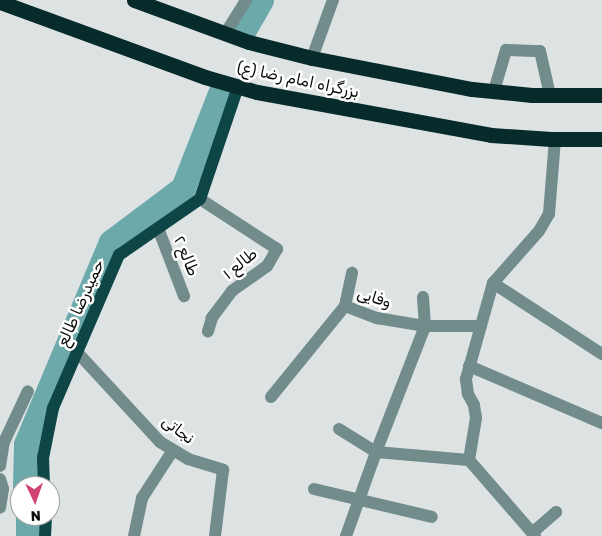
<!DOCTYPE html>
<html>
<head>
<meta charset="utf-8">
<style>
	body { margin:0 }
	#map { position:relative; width:602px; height:536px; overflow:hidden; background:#dde2e2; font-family:Rubik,"Noto Naskh Arabic",sans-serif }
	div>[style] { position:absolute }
	.river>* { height:25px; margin:-12.5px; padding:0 12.5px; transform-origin:12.5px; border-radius:12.5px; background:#6ba9aa }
	.minor>* { height:12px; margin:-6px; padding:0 6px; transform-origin:6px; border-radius:6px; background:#728b8b }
	.major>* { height:12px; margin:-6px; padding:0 6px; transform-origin:6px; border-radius:6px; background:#0e4546 }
	.highway>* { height:15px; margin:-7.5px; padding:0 7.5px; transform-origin:7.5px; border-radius:7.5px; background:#072a2a }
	span { translate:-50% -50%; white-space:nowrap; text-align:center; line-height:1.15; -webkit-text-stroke:5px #fff; paint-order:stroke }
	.street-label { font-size:16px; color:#0b0d0d }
	.north { position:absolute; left:10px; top:476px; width:50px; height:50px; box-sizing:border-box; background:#fff; border:1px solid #9d9e9e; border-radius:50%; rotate:177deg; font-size:14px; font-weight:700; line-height:20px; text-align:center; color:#0b0d0d }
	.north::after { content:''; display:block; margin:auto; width:18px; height:22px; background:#d14371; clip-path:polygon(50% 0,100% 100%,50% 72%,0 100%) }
</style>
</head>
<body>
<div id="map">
	<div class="river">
		<div style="left:242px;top:33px;width:38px;rotate:-60deg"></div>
		<div style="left:25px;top:486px;width:42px;rotate:-88.6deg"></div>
		<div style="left:26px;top:444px;width:219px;rotate:-67.2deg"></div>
		<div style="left:111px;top:242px;width:90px;rotate:-36.9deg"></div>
		<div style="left:183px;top:188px;width:104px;rotate:-68.6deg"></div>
		<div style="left:28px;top:516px;width:20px;rotate:90deg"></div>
	</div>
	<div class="minor">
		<div style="left:225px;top:34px;width:40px;rotate:-58deg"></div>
		<div style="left:312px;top:58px;width:62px;rotate:-70.1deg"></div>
		<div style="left:494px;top:91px;width:43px;rotate:-73.7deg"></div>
		<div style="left:506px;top:50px;width:34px;rotate:2deg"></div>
		<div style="left:540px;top:51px;width:45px;rotate:77.2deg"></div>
		<div style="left:200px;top:199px;width:92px;rotate:33deg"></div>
		<div style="left:277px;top:249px;width:20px;rotate:120deg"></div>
		<div style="left:267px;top:266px;width:43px;rotate:144.5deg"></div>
		<div style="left:232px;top:291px;width:34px;rotate:127deg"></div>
		<div style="left:212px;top:318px;width:14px;rotate:107deg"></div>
		<div style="left:158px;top:228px;width:73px;rotate:69.1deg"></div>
		<div style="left:493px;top:283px;width:130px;rotate:33.1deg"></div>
		<div style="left:345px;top:306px;width:34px;rotate:-78deg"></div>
		<div style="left:77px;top:352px;width:122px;rotate:47.3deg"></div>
		<div style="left:160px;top:442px;width:33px;rotate:31deg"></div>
		<div style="left:188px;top:459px;width:37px;rotate:17deg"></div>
		<div style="left:223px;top:470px;width:66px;rotate:96.9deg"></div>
		<div style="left:469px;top:366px;width:145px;rotate:23.2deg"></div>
		<div style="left:271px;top:397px;width:117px;rotate:-50.9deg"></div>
		<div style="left:345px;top:306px;width:34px;rotate:21deg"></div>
		<div style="left:377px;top:318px;width:49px;rotate:9.5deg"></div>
		<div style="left:425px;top:326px;width:56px"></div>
		<div style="left:339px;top:429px;width:44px;rotate:31.9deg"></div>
		<div style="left:376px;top:452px;width:93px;rotate:4.9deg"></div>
		<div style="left:0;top:466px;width:24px;rotate:-81deg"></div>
		<div style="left:4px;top:442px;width:56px;rotate:-64.8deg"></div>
		<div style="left:0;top:479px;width:10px;rotate:73deg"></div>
		<div style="left:3px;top:489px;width:19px;rotate:99deg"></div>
		<div style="left:314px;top:489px;width:121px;rotate:13.3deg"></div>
		<div style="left:532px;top:533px;width:32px;rotate:-41deg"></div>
		<div style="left:134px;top:536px;width:39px;rotate:-78deg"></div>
		<div style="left:142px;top:498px;width:57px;rotate:-57.1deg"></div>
		<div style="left:346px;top:536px;width:89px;rotate:-70.3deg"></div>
		<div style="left:376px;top:452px;width:135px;rotate:-68.7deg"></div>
		<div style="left:425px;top:326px;width:29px;rotate:-94deg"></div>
		<div style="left:535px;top:536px;width:101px;rotate:-131deg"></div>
		<div style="left:469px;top:460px;width:43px;rotate:-80.5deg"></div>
		<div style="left:476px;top:418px;width:13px;rotate:-99deg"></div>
		<div style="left:474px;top:405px;width:13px;rotate:-119deg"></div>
		<div style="left:468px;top:394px;width:15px;rotate:-98deg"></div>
		<div style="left:466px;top:379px;width:100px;rotate:-74.3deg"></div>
		<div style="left:493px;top:283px;width:69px;rotate:-48.5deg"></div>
		<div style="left:539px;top:231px;width:20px;rotate:-60deg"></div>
		<div style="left:549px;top:214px;width:75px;rotate:-85.4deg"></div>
	</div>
	<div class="major">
		<div style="left:44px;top:486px;width:28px;rotate:-92deg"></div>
		<div style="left:43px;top:458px;width:51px;rotate:-78.7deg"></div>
		<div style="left:53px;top:408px;width:167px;rotate:-66.7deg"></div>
		<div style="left:119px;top:255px;width:98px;rotate:-34.7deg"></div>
		<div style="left:200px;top:199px;width:118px;rotate:-71.3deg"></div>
		<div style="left:45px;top:536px;width:20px;rotate:-87deg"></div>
	</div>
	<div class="highway">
		<div style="left:134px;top:0;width:122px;rotate:20.1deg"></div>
		<div style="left:249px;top:42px;width:65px;rotate:14.3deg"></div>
		<div style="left:312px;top:58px;width:163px;rotate:11deg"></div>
		<div style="left:472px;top:89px;width:60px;rotate:5.7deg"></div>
		<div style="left:532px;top:95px;width:70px"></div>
		<div style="left:0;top:2px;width:218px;rotate:20.1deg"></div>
		<div style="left:205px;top:77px;width:54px;rotate:16.1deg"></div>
		<div style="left:257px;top:92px;width:238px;rotate:10.4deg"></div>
		<div style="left:491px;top:135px;width:60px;rotate:3.8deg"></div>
		<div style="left:551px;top:139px;width:51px"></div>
	</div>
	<div class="street-label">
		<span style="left:298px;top:80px;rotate:12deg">بزرگراه امام رضا (ع)</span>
		<span style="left:186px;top:256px;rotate:68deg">طالع ۲</span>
		<span style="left:240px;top:264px;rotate:-39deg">طالع ۱</span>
		<span style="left:374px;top:298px;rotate:17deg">وفایی</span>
		<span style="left:81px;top:303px;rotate:-66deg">حمیدرضا طالع</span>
		<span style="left:178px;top:430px;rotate:37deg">نجاتی</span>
	</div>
	<div class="north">N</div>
</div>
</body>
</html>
